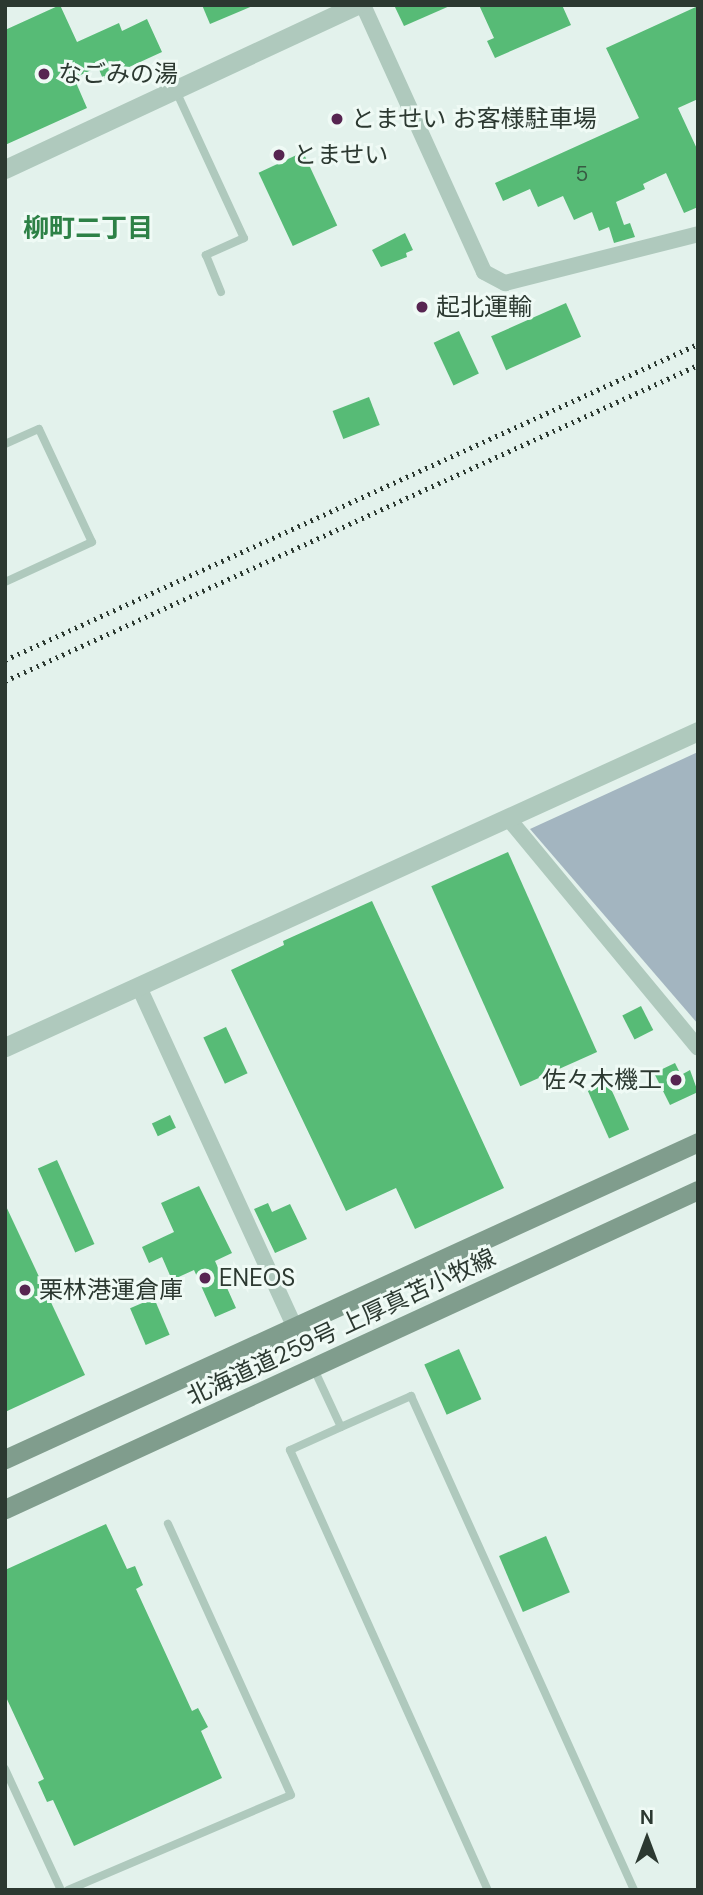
<!DOCTYPE html>
<html>
<head>
<meta charset="utf-8">
<style>
	body { margin:0 }
	#map { position:relative; width:703px; height:1895px; overflow:hidden; background:#e3f2ec; font-family:"DM Sans","Noto Sans JP",sans-serif }
	div>[style] { position:absolute }
	.green>* { inset:0; background:#a3b5c0 }
	.building>* { inset:0; background:#57bb76; transform-origin:0 0 }
	.service>* { height:8px; margin:-4px; padding:0 4px; transform-origin:4px; border-radius:4px; background:#afc9bd }
	.minor>* { height:16px; margin:-8px; padding:0 8px; transform-origin:8px; border-radius:8px; background:#afc9bd }
	.tertiary>* { height:19px; margin:-9.5px; padding:0 9.5px; transform-origin:9.5px; border-radius:9.5px; background:#afc9bd }
	.secondary>* { height:19px; margin:-9.5px; padding:0 9.5px; transform-origin:9.5px; border-radius:9.5px; background:#809d8d }
	.rail>* { height:5px; margin-top:-2.5px; transform-origin:0; background:repeating-linear-gradient(90deg,#2c3931 0 2px,transparent 0 7px) }
	.dots>* { width:19px; height:19px; translate:-50% -50%; box-sizing:border-box; border:4px solid #effaf5; border-radius:50% }
	span { translate:-50% -50%; white-space:nowrap; text-align:center; line-height:1.15; -webkit-text-stroke:6px #effaf5; paint-order:stroke }
	.number-label { font-size:21px; color:#375a42 }
	.number-label span { -webkit-text-stroke-width:0 }
	.poi-label { font-size:24px; color:#2c3931 }
	.left { translate:0 -50%; text-align:left }
	.right { translate:-100% -50%; text-align:right }
	.street-label { font-size:24px; color:#2c3931 }
	.neighbourhood-label { font-size:26px; color:#2d8146; font-weight:700 }
	.frame { position:absolute; inset:0; border:7px solid #2c3931; pointer-events:none }
	.north { position:absolute; left:612px; top:1804px; width:70px; height:70px; -webkit-text-stroke:5px #effaf5; paint-order:stroke; rotate:0deg; font-size:19px; font-weight:700; line-height:28px; text-align:center; color:#2c3931 }
	.north::after { content:''; display:block; margin:auto; width:24px; height:32px; background:#2c3931; clip-path:polygon(50% 0,100% 100%,50% 72%,0 100%) }
</style>
</head>
<body>
<div id="map">
	<div class="green">
		<div style="clip-path:polygon(698px 752px,698px 1024px,530px 829px)"></div>
	</div>
	<div class="building">
		<div style="clip-path:polygon(60px 5px,77px 42px,119px 23px,122px 31px,147px 19px,162px 52px,103px 79px,98px 67px,74px 78px,87px 108px,5px 145px,5px 30px)"></div>
		<div style="clip-path:polygon(202px 5px,255px 5px,210px 24px)"></div>
		<div style="clip-path:polygon(394px 5px,452px 5px,404px 26px)"></div>
		<div style="clip-path:polygon(479px 5px,562px 5px,571px 25px,495px 58px,487px 41px,494px 38px)"></div>
		<div style="clip-path:polygon(698px 6px,698px 99px,678px 108px,698px 151px,698px 207px,684px 213px,666px 173px,643px 184px,645px 189px,616px 202px,624px 225px,630px 223px,635px 237px,614px 243px,609px 227px,599px 231px,592px 212px,574px 220px,563px 196px,538px 207px,530px 189px,503px 201px,495px 183px,639px 118px,606px 48px)"></div>
		<div style="left:303px;top:152px;width:81px;height:49px;rotate:65deg"></div>
		<div style="clip-path:polygon(405px 233px,413px 250px,406px 253px,407px 257px,381px 267px,372px 250px)"></div>
		<div style="left:566px;top:303px;width:37px;height:82px;rotate:66deg"></div>
		<div style="left:459px;top:331px;width:47px;height:28px;rotate:65deg"></div>
		<div style="left:369px;top:397px;width:30px;height:39px;rotate:69deg"></div>
		<div style="left:508px;top:852px;width:219px;height:84px;rotate:66deg"></div>
		<div style="clip-path:polygon(372px 901px,504px 1188px,415px 1229px,396px 1188px,346px 1211px,231px 970px,284px 945px,283px 941px)"></div>
		<div style="left:641px;top:1006px;width:27px;height:21px;rotate:63deg"></div>
		<div style="left:226px;top:1027px;width:51px;height:25px;rotate:65deg"></div>
		<div style="clip-path:polygon(675px 1063px,681px 1075px,690px 1070px,698px 1092px,670px 1105px,654px 1073px)"></div>
		<div style="left:608px;top:1082px;width:52px;height:22px;rotate:66deg"></div>
		<div style="left:170px;top:1115px;width:14px;height:20px;rotate:65deg"></div>
		<div style="left:57px;top:1160px;width:92px;height:21px;rotate:66deg"></div>
		<div style="clip-path:polygon(199px 1186px,232px 1253px,215px 1261px,236px 1308px,215px 1317px,194px 1270px,172px 1280px,162px 1257px,149px 1263px,142px 1247px,174px 1232px,161px 1203px)"></div>
		<div style="clip-path:polygon(268px 1203px,272px 1212px,290px 1204px,307px 1239px,275px 1253px,254px 1209px)"></div>
		<div style="clip-path:polygon(5px 1204px,85px 1375px,5px 1412px)"></div>
		<div style="left:154px;top:1298px;width:40px;height:26px;rotate:67deg"></div>
		<div style="left:459px;top:1349px;width:55px;height:38px;rotate:66deg"></div>
		<div style="clip-path:polygon(106px 1524px,127px 1569px,135px 1566px,143px 1585px,136px 1589px,192px 1711px,198px 1708px,208px 1727px,201px 1731px,222px 1778px,74px 1846px,53px 1800px,47px 1802px,38px 1782px,44px 1779px,5px 1695px,5px 1570px)"></div>
		<div style="left:546px;top:1536px;width:61px;height:51px;rotate:67deg"></div>
	</div>
	<div class="service">
		<div style="left:176px;top:91px;width:162px;rotate:65.2deg"></div>
		<div style="left:244px;top:238px;width:42px;rotate:155.9deg"></div>
		<div style="left:206px;top:255px;width:40px;rotate:68deg"></div>
		<div style="left:5px;top:444px;width:37px;rotate:-24deg"></div>
		<div style="left:39px;top:429px;width:125px;rotate:64.9deg"></div>
		<div style="left:92px;top:542px;width:96px;rotate:155.3deg"></div>
		<div style="left:313px;top:1367px;width:66px;rotate:65deg"></div>
		<div style="left:341px;top:1427px;width:56px;rotate:155.7deg"></div>
		<div style="left:290px;top:1450px;width:482px;rotate:65.8deg"></div>
		<div style="left:341px;top:1427px;width:77px;rotate:-23.9deg"></div>
		<div style="left:411px;top:1396px;width:542px;rotate:65.7deg"></div>
		<div style="left:5px;top:1769px;width:133px;rotate:65.2deg"></div>
		<div style="left:68px;top:1890px;width:242px;rotate:-23.1deg"></div>
		<div style="left:291px;top:1795px;width:298px;rotate:-114.4deg"></div>
	</div>
	<div class="minor">
		<div style="left:363px;top:5px;width:293px;rotate:65.6deg"></div>
		<div style="left:484px;top:272px;width:24px;rotate:28deg"></div>
		<div style="left:505px;top:283px;width:199px;rotate:-14.2deg"></div>
		<div style="left:508px;top:818px;width:298px;rotate:50.4deg"></div>
		<div style="left:139px;top:987px;width:373px;rotate:65.4deg"></div>
	</div>
	<div class="tertiary">
		<div style="left:5px;top:169px;width:388px;rotate:-25deg"></div>
		<div style="left:5px;top:1047px;width:762px;rotate:-24.51deg"></div>
	</div>
	<div class="secondary">
		<div style="left:5px;top:1459px;width:762px;rotate:-24.58deg"></div>
		<div style="left:5px;top:1509px;width:763px;rotate:-24.72deg"></div>
	</div>
	<div class="rail">
		<div style="left:5px;top:660px;width:762px;rotate:-24.51deg"></div>
		<div style="left:5px;top:681px;width:762px;rotate:-24.51deg"></div>
	</div>
	<div class="dots">
		<div style="left:44px;top:74px;background:#572551"></div>
		<div style="left:337px;top:119px;background:#572551"></div>
		<div style="left:279px;top:155px;background:#572551"></div>
		<div style="left:422px;top:307px;background:#572551"></div>
		<div style="left:676px;top:1080px;background:#572551"></div>
		<div style="left:205px;top:1278px;background:#572551"></div>
		<div style="left:25px;top:1290px;background:#572551"></div>
	</div>
	<div class="number-label">
		<span style="left:582px;top:174px">5</span>
	</div>
	<div class="poi-label">
		<span class="left" style="left:58px;top:74px">なごみの湯</span>
		<span class="left" style="left:351px;top:119px">とませい お客様駐車場</span>
		<span class="left" style="left:293px;top:155px">とませい</span>
		<span class="left" style="left:436px;top:307px">起北運輸</span>
		<span class="right" style="left:662px;top:1080px">佐々木機工</span>
		<span class="left" style="left:219px;top:1278px">ENEOS</span>
		<span class="left" style="left:39px;top:1290px">栗林港運倉庫</span>
	</div>
	<div class="street-label">
		<span style="left:341px;top:1327px;rotate:-25deg">北海道道259号 上厚真苫小牧線</span>
	</div>
	<div class="neighbourhood-label">
		<span style="left:88px;top:229px">柳町二丁目</span>
	</div>
	<div class="frame"></div>
	<div class="north">N</div>
</div>
</body>
</html>
